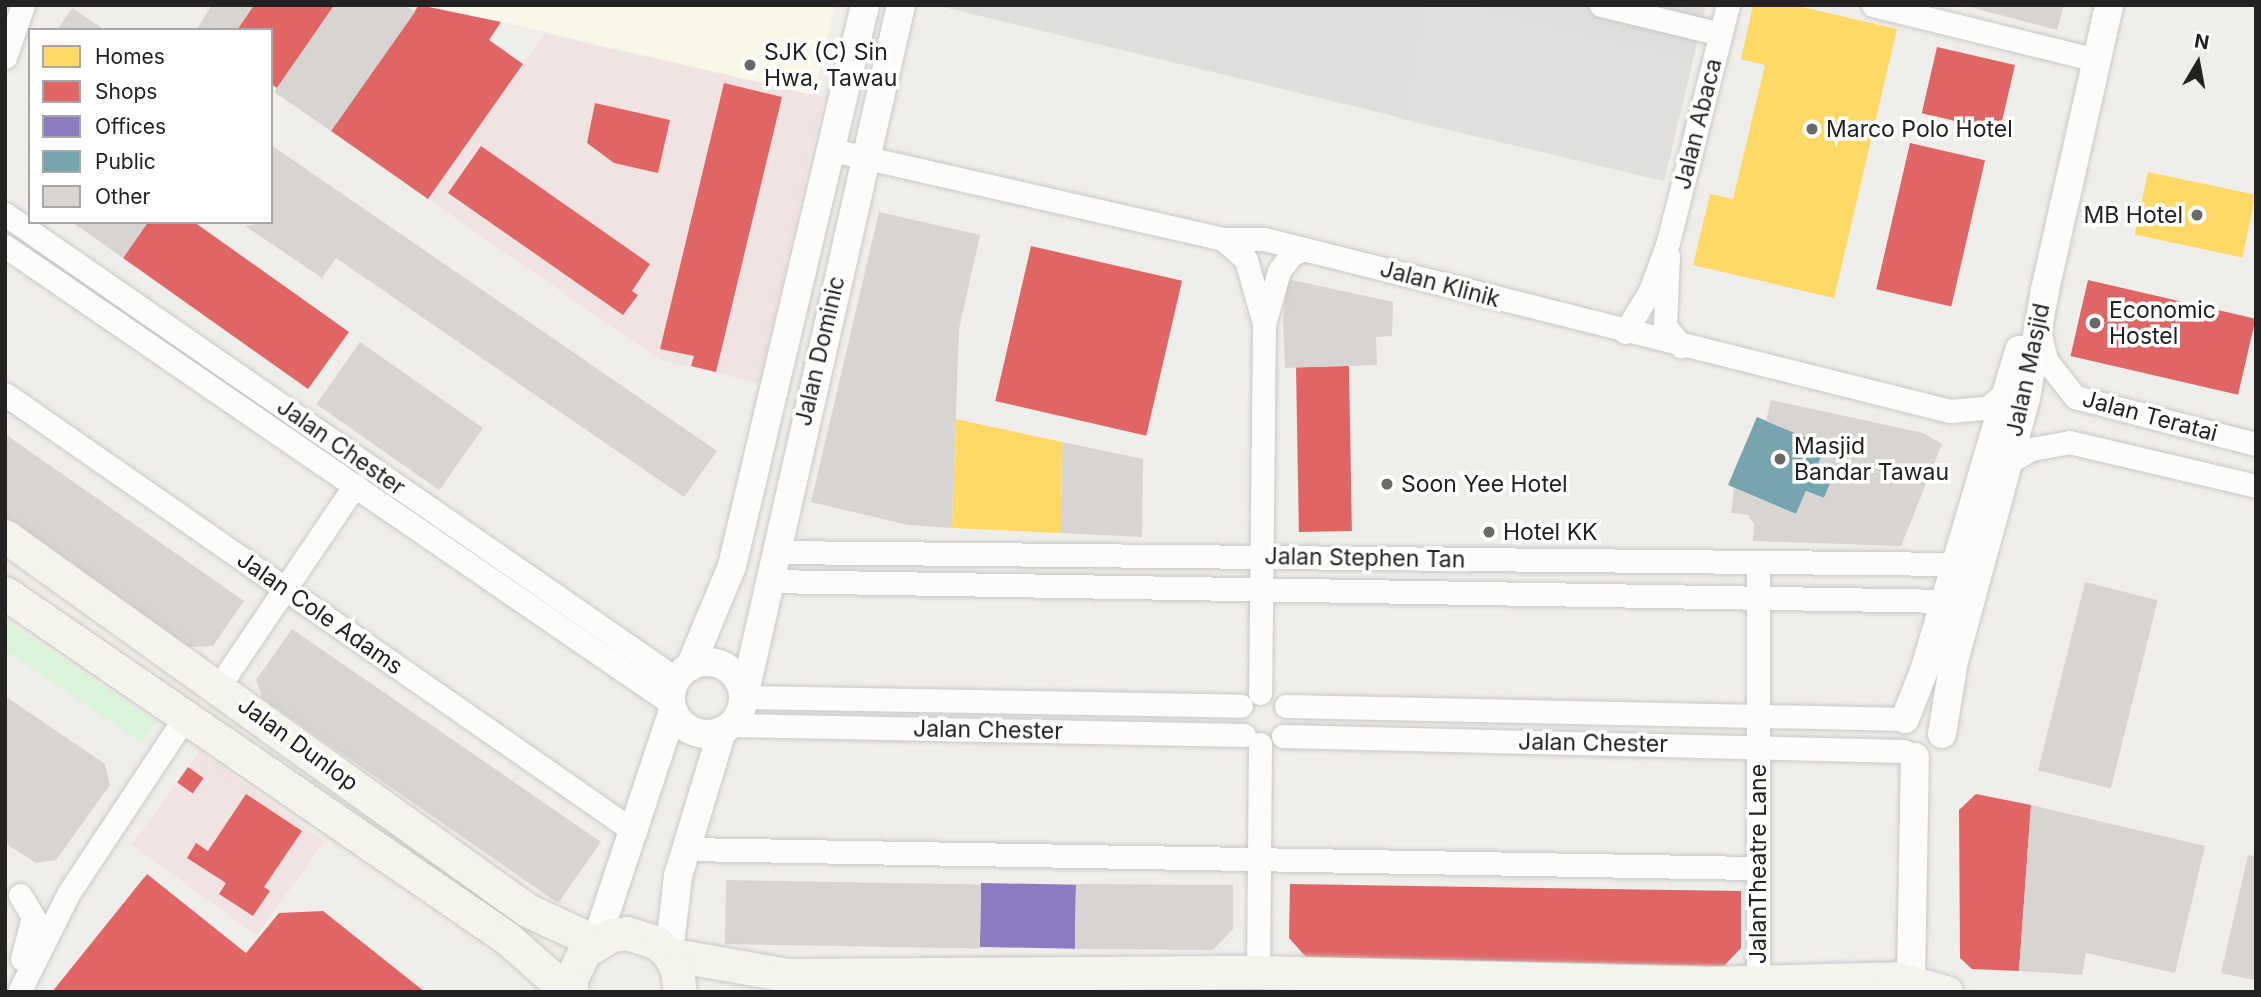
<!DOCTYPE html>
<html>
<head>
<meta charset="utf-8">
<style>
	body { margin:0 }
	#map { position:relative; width:2261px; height:997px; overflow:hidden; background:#f0eeeb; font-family:Inter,sans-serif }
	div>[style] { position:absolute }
	.residential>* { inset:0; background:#dfdedc }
	.commercial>* { inset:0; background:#f1e3e1; transform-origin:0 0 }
	.education>* { inset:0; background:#f8f7e8 }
	.park>* { inset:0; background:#daf5da; transform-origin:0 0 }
	.parking>* { inset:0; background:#e0dfde }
	.homes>* { inset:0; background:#ffd966; transform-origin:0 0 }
	.shops>* { inset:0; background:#e06666; transform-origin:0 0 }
	.offices>* { inset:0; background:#8e7cc3; transform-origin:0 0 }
	.public>* { inset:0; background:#76a5af }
	.building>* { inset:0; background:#d7d4d2; transform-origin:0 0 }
	.roads { filter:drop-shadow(0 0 2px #c9c8c7) drop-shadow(0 0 2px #c9c8c7) }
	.minor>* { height:23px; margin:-11.5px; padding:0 11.5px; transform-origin:11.5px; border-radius:11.5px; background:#fdfcfc }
	.tertiary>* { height:28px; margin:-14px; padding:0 14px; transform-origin:14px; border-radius:14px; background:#fdfcfc }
	.tertiary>.ring { margin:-14px; padding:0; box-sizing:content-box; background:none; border:28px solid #fdfcfc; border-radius:50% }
	.secondary>* { height:33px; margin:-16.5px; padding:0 16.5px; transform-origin:16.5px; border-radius:16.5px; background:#f4f4ed }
	.dots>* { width:19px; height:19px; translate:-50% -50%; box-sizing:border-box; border:4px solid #fff; border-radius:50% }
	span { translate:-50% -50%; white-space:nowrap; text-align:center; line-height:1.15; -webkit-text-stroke:7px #fff; paint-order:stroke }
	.poi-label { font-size:23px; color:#222 }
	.left { translate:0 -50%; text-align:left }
	.right { translate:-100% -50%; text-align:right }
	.street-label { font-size:23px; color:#222 }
	.frame { position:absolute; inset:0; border:7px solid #222; pointer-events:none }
	.legend { position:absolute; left:28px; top:28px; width:245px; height:196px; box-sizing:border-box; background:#fff; border:2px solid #a7a7a7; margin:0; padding:9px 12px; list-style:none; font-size:21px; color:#222 }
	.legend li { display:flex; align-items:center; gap:14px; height:35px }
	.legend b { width:35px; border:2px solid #a7a7a7 }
	.north { position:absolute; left:2163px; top:28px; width:70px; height:70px; -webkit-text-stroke:5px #fff; paint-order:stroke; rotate:10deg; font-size:19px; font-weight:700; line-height:28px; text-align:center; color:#222 }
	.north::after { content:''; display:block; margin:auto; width:24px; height:32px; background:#222; clip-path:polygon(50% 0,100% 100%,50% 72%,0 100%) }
</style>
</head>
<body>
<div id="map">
	<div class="residential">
		<div style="clip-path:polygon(935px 5px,1706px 5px,1664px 181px)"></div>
	</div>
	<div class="commercial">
		<div style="clip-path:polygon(545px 34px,824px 97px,759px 383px,660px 360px,428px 199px)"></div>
		<div style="left:200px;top:751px;width:154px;height:116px;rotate:36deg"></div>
	</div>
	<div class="education">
		<div style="clip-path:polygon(430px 5px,835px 5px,814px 95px)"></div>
	</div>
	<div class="park">
		<div style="left:5px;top:620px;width:182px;height:25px;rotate:34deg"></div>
	</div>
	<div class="parking">
		<div style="clip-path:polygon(1425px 5px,1473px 5px,1679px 54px,1691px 68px,1664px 181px,1398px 118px)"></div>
	</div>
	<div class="homes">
		<div style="clip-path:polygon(1753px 5px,1794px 5px,1897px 29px,1834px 298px,1693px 265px,1710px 194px,1733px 199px,1765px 65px,1741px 59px)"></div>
		<div style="left:2148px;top:172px;width:110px;height:64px;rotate:12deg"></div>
		<div style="clip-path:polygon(956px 419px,1062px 442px,1061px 533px,952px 528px)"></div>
	</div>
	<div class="shops">
		<div style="clip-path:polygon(254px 5px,333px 7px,277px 88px,271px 84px,271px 30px,237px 30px)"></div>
		<div style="clip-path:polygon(419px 5px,501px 22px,489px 40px,523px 64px,428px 199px,331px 131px)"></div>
		<div style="left:1937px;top:47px;width:80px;height:68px;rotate:13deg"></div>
		<div style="clip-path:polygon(724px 83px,782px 97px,716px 372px,691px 366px,694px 356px,660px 349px)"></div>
		<div style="clip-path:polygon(595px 103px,670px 120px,658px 173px,614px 163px,587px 143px)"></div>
		<div style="left:1910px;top:143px;width:77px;height:150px;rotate:13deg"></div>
		<div style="clip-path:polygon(481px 146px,650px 264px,632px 291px,638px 295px,623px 315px,448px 193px)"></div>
		<div style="clip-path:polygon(148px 222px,194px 222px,349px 332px,308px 389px,123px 258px)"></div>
		<div style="left:1031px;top:246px;width:155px;height:159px;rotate:13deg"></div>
		<div style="left:2088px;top:280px;width:172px;height:78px;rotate:13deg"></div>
		<div style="left:1349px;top:366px;width:165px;height:53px;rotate:89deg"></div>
		<div style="left:188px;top:767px;width:19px;height:19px;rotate:35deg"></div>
		<div style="clip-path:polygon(246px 794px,302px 831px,264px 887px,270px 891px,253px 916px,219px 894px,226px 883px,187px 858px,196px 843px,208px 851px)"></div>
		<div style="clip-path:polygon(1976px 794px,2031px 805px,2019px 971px,1972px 969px,1960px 958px,1959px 810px)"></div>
		<div style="clip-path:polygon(147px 874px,246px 953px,279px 913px,323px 911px,425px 992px,52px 992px)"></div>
		<div style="clip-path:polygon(1290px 884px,1741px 891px,1741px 948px,1724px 966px,1306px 957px,1289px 938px)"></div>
	</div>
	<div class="offices">
		<div style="left:981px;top:883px;width:95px;height:64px;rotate:1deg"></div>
	</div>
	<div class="public">
		<div style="clip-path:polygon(1757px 417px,1826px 446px,1815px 471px,1832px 479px,1824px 498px,1806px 491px,1796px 514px,1728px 485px)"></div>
	</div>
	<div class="building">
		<div style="clip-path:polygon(212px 5px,254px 5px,237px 30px,196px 30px)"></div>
		<div style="clip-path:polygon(335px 5px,405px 5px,415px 12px,331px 131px,274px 92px)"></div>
		<div style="clip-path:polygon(1962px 5px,2064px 5px,2057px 30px)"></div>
		<div style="clip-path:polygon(72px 8px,105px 30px,57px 30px)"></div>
		<div style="clip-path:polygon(271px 145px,717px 451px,684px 497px,336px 258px,322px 278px,245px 226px,271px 222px)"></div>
		<div style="clip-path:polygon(879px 212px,980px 235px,959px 329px,952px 528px,908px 525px,811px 502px)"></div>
		<div style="clip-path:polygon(72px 222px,148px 222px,123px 258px)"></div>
		<div style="clip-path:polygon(1292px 280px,1393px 302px,1392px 336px,1376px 337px,1377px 365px,1285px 368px,1283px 320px,1287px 283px)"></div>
		<div style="left:360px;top:342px;width:150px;height:76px;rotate:35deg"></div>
		<div style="clip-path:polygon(1771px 400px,1923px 433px,1942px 444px,1901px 546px,1753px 541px,1754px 524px,1748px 515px,1731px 513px,1734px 488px,1796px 514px,1806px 491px,1824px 498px,1832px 479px,1815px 471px,1826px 446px,1766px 421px)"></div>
		<div style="clip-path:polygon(5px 434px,244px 601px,213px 646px,188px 647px,5px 520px)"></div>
		<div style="clip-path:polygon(1062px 442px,1143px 459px,1142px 537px,1061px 533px)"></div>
		<div style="left:2085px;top:582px;width:75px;height:194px;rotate:14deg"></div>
		<div style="clip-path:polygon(292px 629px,601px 842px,558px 903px,263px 699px,256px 680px)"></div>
		<div style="clip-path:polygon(5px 696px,105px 764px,110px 785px,56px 860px,36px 863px,5px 843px)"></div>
		<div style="clip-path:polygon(2031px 805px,2205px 846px,2175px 973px,2086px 953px,2082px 975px,2019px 971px)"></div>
		<div style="clip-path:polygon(2248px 855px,2256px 857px,2254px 980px,2221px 973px)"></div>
		<div style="left:726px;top:880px;width:255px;height:64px;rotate:1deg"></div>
		<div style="clip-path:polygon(1076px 884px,1233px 885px,1233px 929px,1213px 950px,1075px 949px)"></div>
	</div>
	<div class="roads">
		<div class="minor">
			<div style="left:1601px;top:5px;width:123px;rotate:13.6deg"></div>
			<div style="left:1873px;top:5px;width:231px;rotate:13.8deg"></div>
			<div style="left:5px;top:57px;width:55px;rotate:-70.9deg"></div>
			<div style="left:832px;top:150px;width:401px;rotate:12.8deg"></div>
			<div style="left:1223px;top:239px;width:41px"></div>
			<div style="left:1264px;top:239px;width:707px;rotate:14.08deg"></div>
			<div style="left:1950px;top:411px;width:37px;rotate:-5deg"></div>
			<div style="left:1987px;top:408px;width:26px;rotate:-39deg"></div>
			<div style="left:5px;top:214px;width:816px;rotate:34.72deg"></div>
			<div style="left:1223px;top:239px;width:31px;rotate:42deg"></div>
			<div style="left:1246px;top:260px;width:66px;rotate:74.1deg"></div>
			<div style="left:1264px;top:323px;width:370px;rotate:90.6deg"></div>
			<div style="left:5px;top:246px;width:808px;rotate:34.46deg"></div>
			<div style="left:1668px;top:256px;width:70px;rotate:92.5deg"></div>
			<div style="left:1665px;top:326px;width:26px;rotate:51deg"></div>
			<div style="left:1265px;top:321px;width:52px;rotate:-74.4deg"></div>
			<div style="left:1279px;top:271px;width:21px;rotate:-53deg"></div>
			<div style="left:1292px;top:254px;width:14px;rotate:-21deg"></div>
			<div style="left:1625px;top:332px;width:48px;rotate:-58.6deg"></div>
			<div style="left:1650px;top:291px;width:52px;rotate:-69.8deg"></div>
			<div style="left:1668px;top:242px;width:244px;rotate:-75.8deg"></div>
			<div style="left:2040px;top:334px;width:27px;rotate:77deg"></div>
			<div style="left:2046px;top:360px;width:47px;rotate:51.9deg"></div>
			<div style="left:2075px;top:397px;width:187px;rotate:14.6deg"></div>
			<div style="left:5px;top:394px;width:767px;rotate:34.81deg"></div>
			<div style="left:2007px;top:463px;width:28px;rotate:-30deg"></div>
			<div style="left:2031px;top:449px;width:39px;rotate:-10deg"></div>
			<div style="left:2069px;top:442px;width:192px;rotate:13.2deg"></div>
			<div style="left:774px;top:552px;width:1181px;rotate:0.58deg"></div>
			<div style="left:1758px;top:562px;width:419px;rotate:90deg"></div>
			<div style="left:768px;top:581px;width:1177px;rotate:0.97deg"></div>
			<div style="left:219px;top:686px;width:243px;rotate:-55.9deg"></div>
			<div style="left:744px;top:697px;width:497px;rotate:1deg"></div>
			<div style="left:1286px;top:706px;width:619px;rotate:1.2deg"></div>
			<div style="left:732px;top:725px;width:512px;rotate:1.12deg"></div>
			<div style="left:1283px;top:736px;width:621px;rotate:1.38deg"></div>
			<div style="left:686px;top:849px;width:1072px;rotate:1.02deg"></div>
			<div style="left:20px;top:895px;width:26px;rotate:59deg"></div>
			<div style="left:33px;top:917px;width:43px;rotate:104.7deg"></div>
			<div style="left:1258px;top:972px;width:228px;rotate:-89.5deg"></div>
			<div style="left:19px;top:992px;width:110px;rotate:-63.4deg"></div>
			<div style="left:68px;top:894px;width:212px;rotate:-56.5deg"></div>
		</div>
		<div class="tertiary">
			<div class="ring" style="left:671px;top:662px;width:44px;height:44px"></div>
			<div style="left:690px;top:667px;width:109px;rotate:-67.4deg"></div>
			<div style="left:732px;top:566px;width:577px;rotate:-76.66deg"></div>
			<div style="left:744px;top:697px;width:710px;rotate:-77.22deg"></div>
			<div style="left:1905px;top:719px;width:55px;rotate:-68.6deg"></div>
			<div style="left:1925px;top:668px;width:332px;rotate:-73.5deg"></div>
			<div style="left:1942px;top:734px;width:74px;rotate:-80.7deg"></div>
			<div style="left:1954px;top:661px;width:273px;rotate:-74.7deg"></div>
			<div style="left:2026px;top:398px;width:110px;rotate:-80deg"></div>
			<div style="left:2045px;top:290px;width:292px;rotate:-77.3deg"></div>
			<div style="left:596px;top:942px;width:244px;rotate:-71.6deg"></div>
			<div style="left:669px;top:954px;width:79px;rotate:-83.4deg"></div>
			<div style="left:678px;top:876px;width:152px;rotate:-73.1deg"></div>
			<div style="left:1911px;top:980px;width:223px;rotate:-89deg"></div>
		</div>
		<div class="secondary">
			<div style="left:5px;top:536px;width:642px;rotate:35.62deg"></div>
			<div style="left:527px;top:910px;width:76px;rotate:24.9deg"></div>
			<div style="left:5px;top:593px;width:609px;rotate:34.5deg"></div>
			<div style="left:507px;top:938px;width:81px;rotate:41.5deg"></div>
			<div style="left:669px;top:954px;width:120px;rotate:10.1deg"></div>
			<div style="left:787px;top:975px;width:471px;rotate:-0.4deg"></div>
			<div style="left:1258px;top:972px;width:451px;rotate:1.4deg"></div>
			<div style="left:1709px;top:983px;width:186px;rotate:-1.5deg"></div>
			<div style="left:1895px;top:978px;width:53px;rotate:15.4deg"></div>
			<div style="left:571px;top:992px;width:13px;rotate:-90deg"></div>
			<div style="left:571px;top:979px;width:30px;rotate:-64deg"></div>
			<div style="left:584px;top:952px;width:32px;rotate:-32deg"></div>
			<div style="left:611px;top:935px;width:16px;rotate:-7deg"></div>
			<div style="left:627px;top:933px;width:32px;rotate:18deg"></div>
			<div style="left:657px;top:943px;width:16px;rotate:43deg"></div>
			<div style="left:669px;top:954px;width:17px;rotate:62deg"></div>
			<div style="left:677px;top:969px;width:23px;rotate:83deg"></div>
		</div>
	</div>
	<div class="dots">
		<div style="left:750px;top:65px;background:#6a6968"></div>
		<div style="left:1812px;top:129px;background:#6a6968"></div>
		<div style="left:2197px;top:215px;background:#6a6968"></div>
		<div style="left:2095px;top:323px;background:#6a6968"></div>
		<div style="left:1780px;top:459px;background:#6a6968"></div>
		<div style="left:1387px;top:484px;background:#6a6968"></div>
		<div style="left:1489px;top:532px;background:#6a6968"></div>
	</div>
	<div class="poi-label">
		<span class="left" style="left:764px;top:65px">SJK (C) Sin<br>Hwa, Tawau</span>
		<span class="left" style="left:1826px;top:129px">Marco Polo Hotel</span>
		<span class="right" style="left:2183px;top:215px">MB Hotel</span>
		<span class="left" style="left:2109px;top:323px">Economic<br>Hostel</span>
		<span class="left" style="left:1794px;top:459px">Masjid<br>Bandar Tawau</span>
		<span class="left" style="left:1401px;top:484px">Soon Yee Hotel</span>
		<span class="left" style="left:1503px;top:532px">Hotel KK</span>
	</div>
	<div class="street-label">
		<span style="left:1698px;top:124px;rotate:-76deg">Jalan Abaca</span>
		<span style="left:1440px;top:284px;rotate:15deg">Jalan Klinik</span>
		<span style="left:820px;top:351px;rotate:-77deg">Jalan Dominic</span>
		<span style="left:2028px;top:370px;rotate:-78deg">Jalan Masjid</span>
		<span style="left:2150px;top:416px;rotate:15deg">Jalan Teratai</span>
		<span style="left:341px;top:447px;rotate:35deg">Jalan Chester</span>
		<span style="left:1365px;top:558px;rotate:1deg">Jalan Stephen Tan</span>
		<span style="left:320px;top:613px;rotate:35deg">Jalan Cole Adams</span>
		<span style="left:988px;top:730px;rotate:1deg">Jalan Chester</span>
		<span style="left:1593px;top:743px;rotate:1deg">Jalan Chester</span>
		<span style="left:298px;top:744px;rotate:36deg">Jalan Dunlop</span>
		<span style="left:1758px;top:864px;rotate:-90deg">JalanTheatre Lane</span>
	</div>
	<div class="frame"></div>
	<ul class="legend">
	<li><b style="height:19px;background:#ffd966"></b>Homes</li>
	<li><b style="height:19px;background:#e06666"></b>Shops</li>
	<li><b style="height:19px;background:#8e7cc3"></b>Offices</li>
	<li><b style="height:19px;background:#76a5af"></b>Public</li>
	<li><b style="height:19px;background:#d7d4d2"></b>Other</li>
	</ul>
	<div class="north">N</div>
</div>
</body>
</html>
